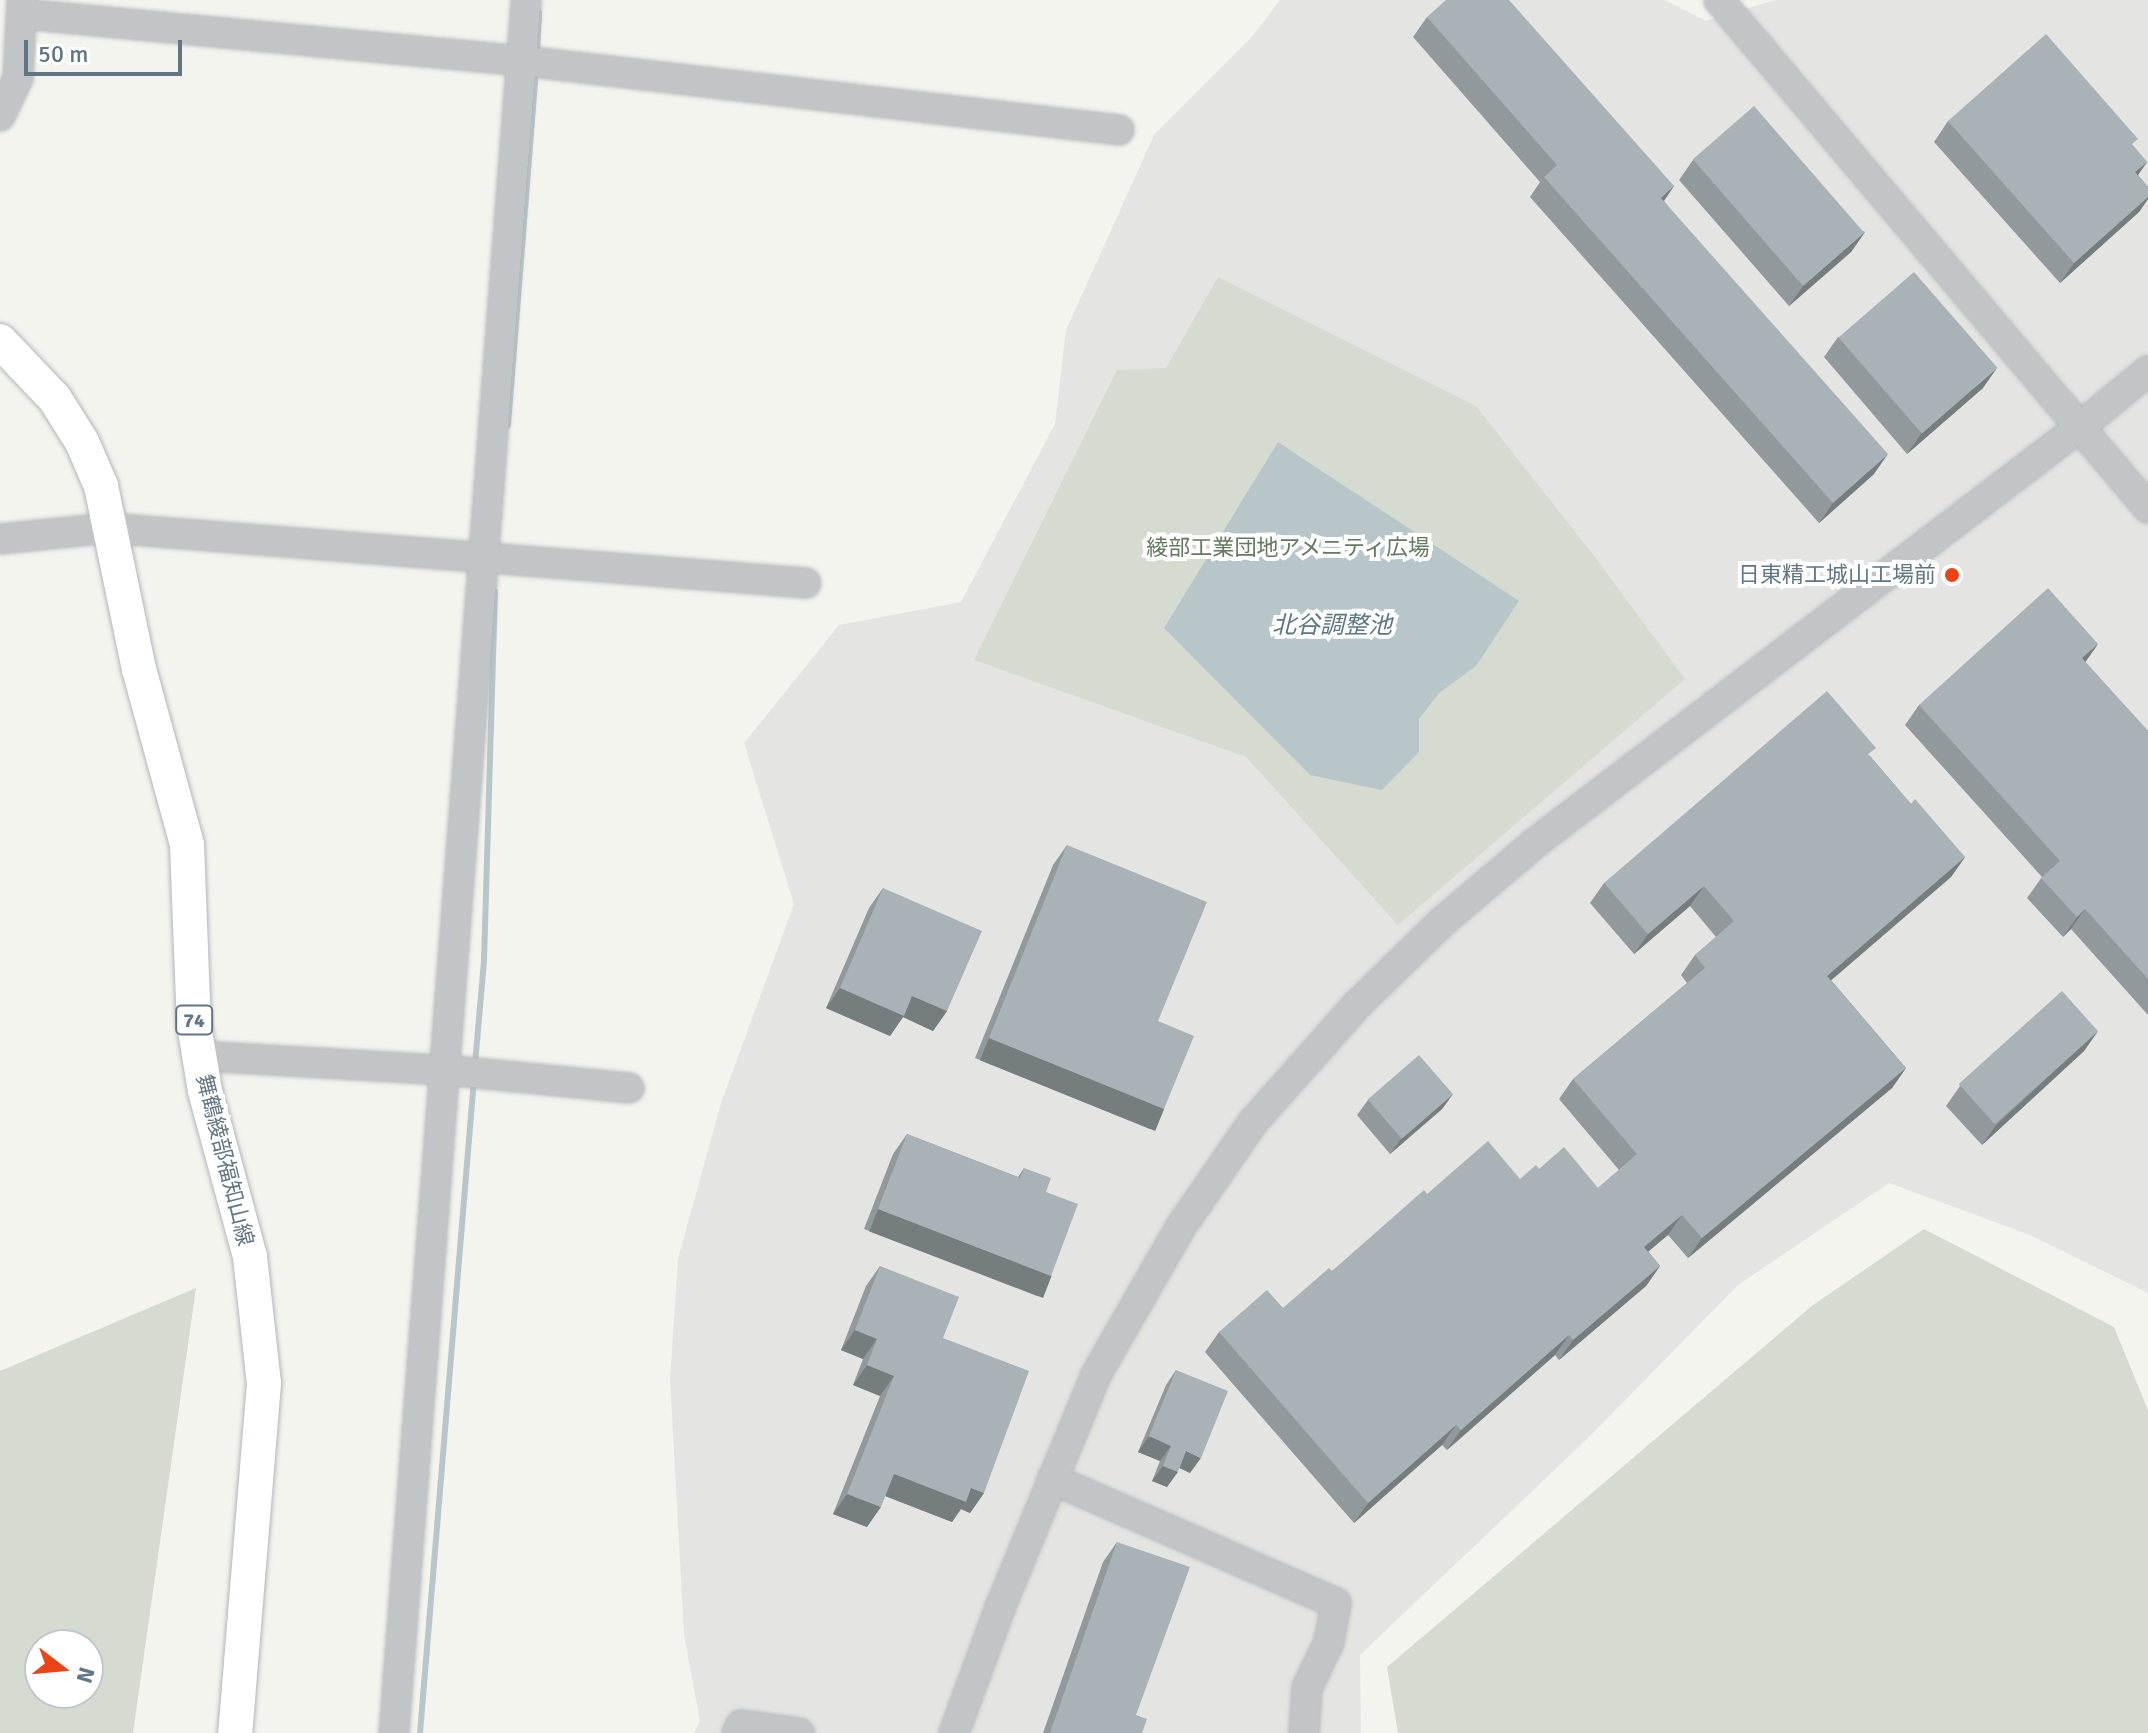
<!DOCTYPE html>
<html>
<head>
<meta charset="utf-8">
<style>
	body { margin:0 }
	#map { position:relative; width:2148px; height:1733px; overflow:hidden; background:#f4f4ef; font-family:Signika,"Noto Sans JP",sans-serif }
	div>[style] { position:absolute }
	.built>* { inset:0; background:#e4e5e3 }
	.green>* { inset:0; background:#d5dbd0 }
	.water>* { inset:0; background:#b8c6ca }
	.stream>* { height:6px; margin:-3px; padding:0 3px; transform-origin:3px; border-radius:3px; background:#b8c6ca }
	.roads { filter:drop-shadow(0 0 2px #b2b7ba) drop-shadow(0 0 2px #b2b7ba) }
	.minor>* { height:28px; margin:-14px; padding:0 14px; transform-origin:14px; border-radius:14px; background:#c1c5c8 }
	.major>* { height:34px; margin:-17px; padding:0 17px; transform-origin:17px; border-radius:17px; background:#fff }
	.wall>* { inset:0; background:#91999d }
	.shaded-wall>* { inset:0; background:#767d7f; transform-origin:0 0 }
	.building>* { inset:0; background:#a9b2b6; transform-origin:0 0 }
	.dots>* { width:22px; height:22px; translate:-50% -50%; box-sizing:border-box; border:4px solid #fff; border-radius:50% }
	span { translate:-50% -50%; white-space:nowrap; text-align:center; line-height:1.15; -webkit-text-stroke:8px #fff; paint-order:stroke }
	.shield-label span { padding:2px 6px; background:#fff; border:2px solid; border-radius:6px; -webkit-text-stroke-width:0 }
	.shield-label { font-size:20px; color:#617582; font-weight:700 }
	.park-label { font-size:22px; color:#667960 }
	.poi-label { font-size:22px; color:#617582 }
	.right { translate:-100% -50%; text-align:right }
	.street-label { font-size:22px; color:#617582 }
	.water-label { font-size:24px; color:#5d7780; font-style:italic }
	.north { position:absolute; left:24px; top:1629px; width:80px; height:80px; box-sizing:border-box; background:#fff; border:2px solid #c0c8cd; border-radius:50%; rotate:106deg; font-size:22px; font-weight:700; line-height:32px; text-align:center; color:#617582 }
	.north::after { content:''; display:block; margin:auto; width:28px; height:36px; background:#ec4317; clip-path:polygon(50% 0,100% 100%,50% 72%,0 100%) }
	.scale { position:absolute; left:24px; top:40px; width:158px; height:36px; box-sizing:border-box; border:4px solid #617582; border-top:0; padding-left:10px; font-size:24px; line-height:28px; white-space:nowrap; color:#617582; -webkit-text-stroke:6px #fff; paint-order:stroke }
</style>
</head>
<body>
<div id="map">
	<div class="built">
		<div style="clip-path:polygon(1280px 0,1665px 0,1706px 21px,1775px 0,2148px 0,2148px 1293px,2030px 1235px,1889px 1183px,1738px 1285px,1589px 1437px,1360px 1655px,1361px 1733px,694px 1733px,700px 1721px,684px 1635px,670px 1379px,678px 1259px,721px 1103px,794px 904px,744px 743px,839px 625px,961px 602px,1055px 424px,1066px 330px,1154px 135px,1251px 38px)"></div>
	</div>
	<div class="green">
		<div style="clip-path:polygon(1218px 277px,1476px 406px,1595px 557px,1685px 679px,1398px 925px,1246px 757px,974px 660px,1117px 370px,1166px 368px)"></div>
		<div style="clip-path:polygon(1924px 1229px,2114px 1327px,2148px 1410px,2148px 1733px,1398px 1733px,1387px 1667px,1813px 1305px)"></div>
		<div style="clip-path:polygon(evenodd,196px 1288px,133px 1733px,0 1733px,0 1371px,196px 1288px,40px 1645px,88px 1645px,88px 1693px,40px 1693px,40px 1645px)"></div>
	</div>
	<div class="water">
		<div style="clip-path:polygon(1278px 442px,1519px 601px,1476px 666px,1439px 693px,1419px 719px,1419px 752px,1382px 790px,1310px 775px,1164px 628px)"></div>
	</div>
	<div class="stream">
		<div style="left:537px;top:54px;width:41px;rotate:-87.2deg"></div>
		<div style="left:508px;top:425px;width:357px;rotate:-85.5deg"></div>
		<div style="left:475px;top:1064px;width:103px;rotate:-85deg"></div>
		<div style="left:484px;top:961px;width:370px;rotate:-88.3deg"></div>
		<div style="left:420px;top:1733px;width:656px;rotate:-85.28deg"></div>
	</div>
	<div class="roads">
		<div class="minor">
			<div style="left:1719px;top:0;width:665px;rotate:49.82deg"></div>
			<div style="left:22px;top:14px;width:503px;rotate:5.36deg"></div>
			<div style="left:523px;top:61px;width:600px;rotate:6.6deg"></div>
			<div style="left:0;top:116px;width:42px;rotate:-64.7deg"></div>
			<div style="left:18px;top:78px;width:78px;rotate:-87.1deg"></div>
			<div style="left:0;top:539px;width:109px;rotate:-5.8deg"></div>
			<div style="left:108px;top:528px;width:700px;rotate:4.51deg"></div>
			<div style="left:200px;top:1056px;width:245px;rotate:3.3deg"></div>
			<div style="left:445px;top:1070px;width:185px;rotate:5.6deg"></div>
			<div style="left:1052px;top:1479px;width:310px;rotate:23.6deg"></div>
			<div style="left:1336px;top:1603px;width:40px;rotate:100deg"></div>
			<div style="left:1329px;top:1642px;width:51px;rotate:115.6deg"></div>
			<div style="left:1307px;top:1688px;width:45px;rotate:93.8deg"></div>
			<div style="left:394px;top:1733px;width:1738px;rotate:-85.64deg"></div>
			<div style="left:737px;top:1733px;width:9px;rotate:-63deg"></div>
			<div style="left:741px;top:1725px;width:59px;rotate:7.9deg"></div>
			<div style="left:954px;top:1733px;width:133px;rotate:-69.8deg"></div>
			<div style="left:1000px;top:1608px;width:254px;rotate:-67.6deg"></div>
			<div style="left:1097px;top:1373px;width:167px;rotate:-60.2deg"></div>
			<div style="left:1180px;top:1228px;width:129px;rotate:-55.4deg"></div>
			<div style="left:1253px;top:1122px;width:157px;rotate:-48.4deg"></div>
			<div style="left:1357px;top:1005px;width:119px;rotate:-44.3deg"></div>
			<div style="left:1442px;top:922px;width:122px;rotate:-40.3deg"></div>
			<div style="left:1535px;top:843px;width:687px;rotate:-37.37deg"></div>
			<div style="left:2081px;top:426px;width:87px;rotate:-39.4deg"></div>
		</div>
		<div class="major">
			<div style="left:0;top:341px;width:80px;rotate:46.5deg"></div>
			<div style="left:55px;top:399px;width:51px;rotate:57.9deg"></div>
			<div style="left:82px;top:442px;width:48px;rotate:66.6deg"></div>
			<div style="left:101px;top:486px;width:187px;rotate:78.3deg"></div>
			<div style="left:139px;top:669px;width:182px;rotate:74.7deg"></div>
			<div style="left:187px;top:845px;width:180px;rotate:87.8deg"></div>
			<div style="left:194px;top:1025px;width:67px;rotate:80.5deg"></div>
			<div style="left:205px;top:1091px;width:172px;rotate:74.8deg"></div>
			<div style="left:250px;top:1257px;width:127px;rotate:83.7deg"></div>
			<div style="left:264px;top:1383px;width:351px;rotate:94.7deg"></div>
		</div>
	</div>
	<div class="wall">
		<div style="clip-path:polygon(1427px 17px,1674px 186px,1664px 201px,1874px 474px,1819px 523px,1530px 197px,1540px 182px,1413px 37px)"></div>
		<div style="clip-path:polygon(1948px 121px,2133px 146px,2147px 162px,2138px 175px,2148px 187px,2148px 199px,2139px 212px,2060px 283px,1934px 142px)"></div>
		<div style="clip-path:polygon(1693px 160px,1865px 232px,1851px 252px,1789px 306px,1679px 180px)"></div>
		<div style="clip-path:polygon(1838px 337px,1983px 388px,1907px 454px,1824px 357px)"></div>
		<div style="clip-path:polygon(2098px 644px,2085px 662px,2148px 731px,2148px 1015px,2071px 929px,2063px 937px,2027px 898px,2042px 877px,1905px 725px,1919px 705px)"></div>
		<div style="clip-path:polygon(1870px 756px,1911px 804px,1965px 857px,1951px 877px,1831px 980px,1906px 1068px,1892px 1088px,1688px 1258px,1668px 1235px,1648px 1251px,1660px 1266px,1646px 1286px,1559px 1360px,1555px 1355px,1447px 1450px,1442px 1445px,1354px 1523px,1205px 1352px,1219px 1332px,1283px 1308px,1332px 1271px,1427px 1194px,1520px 1179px,1539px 1169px,1598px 1188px,1619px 1170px,1559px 1099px,1573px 1079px,1687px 983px,1681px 975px,1695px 955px,1716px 937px,1690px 906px,1634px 954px,1590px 903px,1604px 883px)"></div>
		<div style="clip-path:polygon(1067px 845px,1158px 1021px,1150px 1129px,975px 1058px,1053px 865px)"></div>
		<div style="clip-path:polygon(883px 888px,947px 1011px,933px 1031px,903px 1017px,890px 1036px,826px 1008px,869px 908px)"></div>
		<div style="clip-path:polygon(2098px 1031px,2084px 1051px,1982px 1145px,1946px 1106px,1960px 1086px)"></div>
		<div style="clip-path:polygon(1453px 1094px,1442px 1109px,1390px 1154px,1357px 1115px,1368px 1100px)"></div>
		<div style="clip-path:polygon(907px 1134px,1018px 1177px,1024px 1168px,1046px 1192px,1051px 1276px,1037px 1296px,864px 1229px,893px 1154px)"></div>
		<div style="clip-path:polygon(880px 1266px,943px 1338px,984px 1493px,970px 1513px,961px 1509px,952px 1522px,885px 1496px,867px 1527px,833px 1514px,880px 1396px,853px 1385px,863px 1359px,841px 1350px,866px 1286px)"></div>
		<div style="clip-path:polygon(1176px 1370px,1190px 1473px,1179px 1468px,1167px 1487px,1152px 1481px,1160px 1461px,1138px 1452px,1166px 1385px)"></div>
		<div style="clip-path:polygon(1117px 1542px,1136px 1715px,1142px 1733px,1043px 1733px,1103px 1562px)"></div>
	</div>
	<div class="shaded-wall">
		<div style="clip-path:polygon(2147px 162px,2133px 182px,2135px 172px)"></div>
		<div style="clip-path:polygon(1674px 186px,1660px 206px,1661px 198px)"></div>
		<div style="clip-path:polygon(2148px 197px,2148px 199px,2139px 212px,2060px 283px,2074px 263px)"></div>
		<div style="clip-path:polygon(1865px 232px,1851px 252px,1789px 306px,1803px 286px)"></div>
		<div style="clip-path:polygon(1997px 368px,1983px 388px,1907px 454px,1921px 434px)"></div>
		<div style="clip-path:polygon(1888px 454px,1874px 474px,1819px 523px,1833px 503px)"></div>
		<div style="clip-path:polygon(2098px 644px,2084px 664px,2082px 658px)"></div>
		<div style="clip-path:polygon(1965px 857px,1951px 877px,1813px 996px,1827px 976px)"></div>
		<div style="clip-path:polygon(1704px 886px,1690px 906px,1634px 954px,1648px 934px)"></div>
		<div style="clip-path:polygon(2085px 909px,2071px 929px,2063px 937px,2077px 917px)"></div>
		<div style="clip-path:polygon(840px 988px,912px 996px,947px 1011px,933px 1031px,903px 1017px,890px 1036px,826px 1008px)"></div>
		<div style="clip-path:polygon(2098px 1031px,2084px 1051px,1982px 1145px,1996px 1125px)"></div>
		<div style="left:989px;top:1038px;width:189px;height:24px;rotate:22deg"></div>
		<div style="clip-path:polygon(1906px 1068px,1892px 1088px,1688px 1258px,1702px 1238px)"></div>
		<div style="clip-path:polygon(1453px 1094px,1442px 1109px,1390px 1154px,1401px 1139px)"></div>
		<div style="left:878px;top:1209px;width:186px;height:24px;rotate:21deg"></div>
		<div style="clip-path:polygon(1682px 1215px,1668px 1235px,1630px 1267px,1644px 1247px)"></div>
		<div style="clip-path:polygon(1660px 1266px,1646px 1286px,1559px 1360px,1573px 1340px)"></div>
		<div style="clip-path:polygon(855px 1330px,877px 1339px,863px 1359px,841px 1350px)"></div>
		<div style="clip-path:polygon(1569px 1335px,1555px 1355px,1447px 1450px,1461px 1430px)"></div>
		<div style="clip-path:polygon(867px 1365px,894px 1376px,880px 1396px,853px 1385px)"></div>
		<div style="clip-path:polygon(1456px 1425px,1442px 1445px,1354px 1523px,1368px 1503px)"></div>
		<div style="clip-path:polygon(1149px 1436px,1171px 1446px,1160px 1461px,1138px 1452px)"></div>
		<div style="clip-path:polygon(1186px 1451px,1201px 1458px,1190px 1473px,1176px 1466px)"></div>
		<div style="clip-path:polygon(1163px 1466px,1178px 1472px,1167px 1487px,1152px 1481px)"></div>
		<div style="clip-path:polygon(894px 1474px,971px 1488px,984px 1493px,970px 1513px,961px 1509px,952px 1522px,880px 1494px)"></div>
		<div style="clip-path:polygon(847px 1494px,881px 1507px,867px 1527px,833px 1514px)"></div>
	</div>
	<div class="building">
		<div style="clip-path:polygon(1446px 0,1509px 0,1674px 186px,1661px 198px,1888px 454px,1833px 503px,1544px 177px,1557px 165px,1427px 17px)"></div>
		<div style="clip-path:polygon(2046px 34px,2138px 139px,2132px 144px,2147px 162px,2135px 172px,2148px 187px,2148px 197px,2074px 263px,1948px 121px)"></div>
		<div style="left:1754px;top:106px;width:168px;height:81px;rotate:49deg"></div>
		<div style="left:1914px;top:272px;width:127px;height:100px;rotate:49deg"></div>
		<div style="clip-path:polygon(2048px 588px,2098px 644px,2082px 658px,2148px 731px,2148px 979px,2085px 909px,2077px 917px,2041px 878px,2060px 861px,1919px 705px)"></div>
		<div style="clip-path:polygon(1827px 691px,1876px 748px,1868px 754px,1911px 804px,1915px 799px,1965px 857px,1827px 976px,1906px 1068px,1702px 1238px,1682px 1215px,1644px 1247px,1660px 1266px,1573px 1340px,1569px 1335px,1461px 1430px,1456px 1425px,1368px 1503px,1219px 1332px,1267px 1290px,1283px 1308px,1329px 1268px,1332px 1271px,1424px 1190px,1427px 1194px,1488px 1141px,1520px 1179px,1536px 1165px,1539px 1169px,1564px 1147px,1598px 1188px,1637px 1154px,1573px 1079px,1705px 968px,1695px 955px,1734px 921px,1704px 886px,1648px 934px,1604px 883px)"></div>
		<div style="clip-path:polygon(1067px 845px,1207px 902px,1158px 1021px,1194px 1036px,1164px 1109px,989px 1038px)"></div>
		<div style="clip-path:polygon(883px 888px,982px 931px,947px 1011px,912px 996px,904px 1016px,840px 988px)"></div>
		<div style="left:2062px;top:991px;width:54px;height:139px;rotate:48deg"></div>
		<div style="left:1419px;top:1055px;width:52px;height:68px;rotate:49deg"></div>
		<div style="clip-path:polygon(907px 1134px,1020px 1178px,1024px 1168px,1051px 1178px,1046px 1192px,1078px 1204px,1051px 1276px,878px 1209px)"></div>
		<div style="clip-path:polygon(880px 1266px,959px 1297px,943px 1338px,1029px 1371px,984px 1493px,971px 1488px,966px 1502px,894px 1474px,881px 1507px,847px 1494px,894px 1376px,867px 1365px,877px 1339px,855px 1330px)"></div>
		<div style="clip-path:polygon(1176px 1370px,1228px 1391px,1201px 1458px,1186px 1451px,1178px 1472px,1163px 1466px,1171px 1446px,1149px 1436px)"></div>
		<div style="clip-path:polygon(1117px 1542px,1190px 1567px,1136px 1715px,1147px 1719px,1142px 1733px,1050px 1733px)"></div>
	</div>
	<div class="dots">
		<div style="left:1952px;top:575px;background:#ec4317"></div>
	</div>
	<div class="shield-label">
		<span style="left:194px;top:1020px">74</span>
	</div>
	<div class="park-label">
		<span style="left:1288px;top:548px">綾部工業団地アメニティ広場</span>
	</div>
	<div class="poi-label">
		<span class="right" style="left:1936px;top:575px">日東精工城山工場前</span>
	</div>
	<div class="street-label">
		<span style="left:225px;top:1160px;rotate:76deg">舞鶴綾部福知山線</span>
	</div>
	<div class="water-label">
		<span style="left:1332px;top:626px">北谷調整池</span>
	</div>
	<div class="north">N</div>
	<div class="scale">50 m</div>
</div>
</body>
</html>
